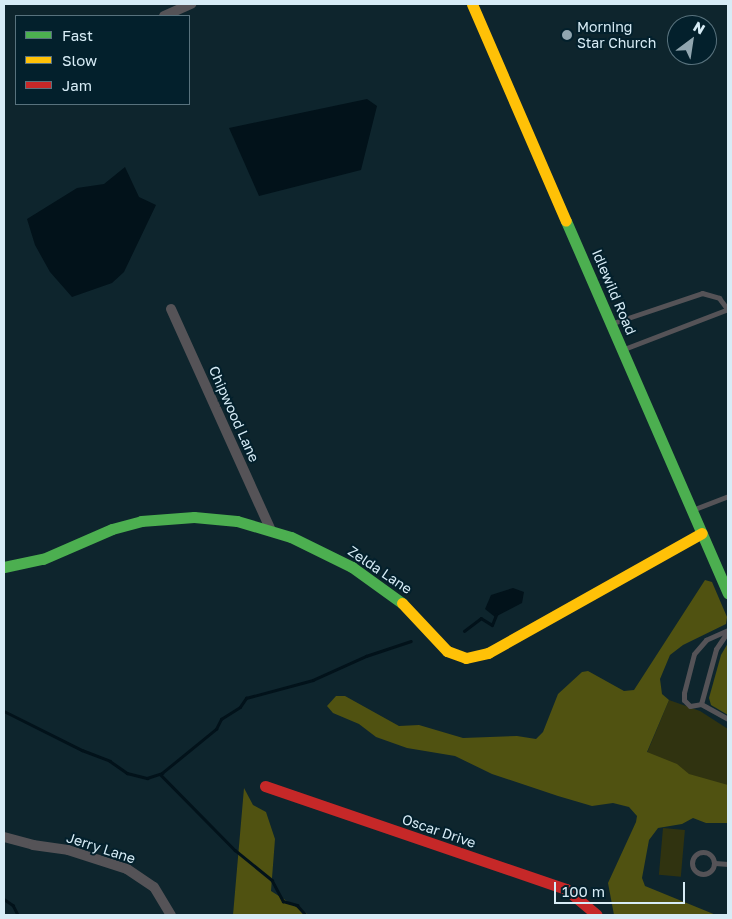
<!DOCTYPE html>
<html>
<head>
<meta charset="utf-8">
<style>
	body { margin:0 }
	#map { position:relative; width:732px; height:919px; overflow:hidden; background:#0e252d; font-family:"Golos Text",sans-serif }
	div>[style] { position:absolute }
	.green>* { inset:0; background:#303310; transform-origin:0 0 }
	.forest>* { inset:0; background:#505211 }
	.water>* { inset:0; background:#02121a }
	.stream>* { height:2.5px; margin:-1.25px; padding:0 1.25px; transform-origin:1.25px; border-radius:1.25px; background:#02121a }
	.lane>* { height:5px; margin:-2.5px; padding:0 2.5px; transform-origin:2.5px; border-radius:2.5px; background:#555357 }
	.lane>.ring { margin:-2.5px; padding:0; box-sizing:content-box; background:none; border:5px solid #555357; border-radius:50% }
	.street>* { height:10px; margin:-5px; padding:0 5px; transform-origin:5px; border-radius:5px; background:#555357 }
	.fast>* { height:11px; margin:-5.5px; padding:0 5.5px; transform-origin:5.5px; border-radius:5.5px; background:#4caf50 }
	.slow>* { height:11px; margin:-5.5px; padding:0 5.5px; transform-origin:5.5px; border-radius:5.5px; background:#ffc107 }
	.jam>* { height:11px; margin:-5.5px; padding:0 5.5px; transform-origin:5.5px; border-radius:5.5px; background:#c62828 }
	.dots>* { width:14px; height:14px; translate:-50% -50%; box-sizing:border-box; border:2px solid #03202c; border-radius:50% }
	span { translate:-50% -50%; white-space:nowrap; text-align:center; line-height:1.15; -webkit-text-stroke:4px #03202c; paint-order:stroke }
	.poi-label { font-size:14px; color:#d7ecf6 }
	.left { translate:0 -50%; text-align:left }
	.street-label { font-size:14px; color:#d7ecf6 }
	.frame { position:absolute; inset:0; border:5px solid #d7ecf6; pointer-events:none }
	.legend { position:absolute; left:15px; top:15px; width:175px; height:90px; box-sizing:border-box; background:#03202c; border:1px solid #58727d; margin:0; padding:6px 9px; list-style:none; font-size:15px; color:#d7ecf6 }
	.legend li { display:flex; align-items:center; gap:10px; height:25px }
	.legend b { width:25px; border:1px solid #58727d }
	.north { position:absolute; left:667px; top:15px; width:50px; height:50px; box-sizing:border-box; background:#03202c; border:1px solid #58727d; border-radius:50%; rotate:31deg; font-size:14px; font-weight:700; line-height:20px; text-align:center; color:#d7ecf6 }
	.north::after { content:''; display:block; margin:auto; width:18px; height:22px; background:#91a6b0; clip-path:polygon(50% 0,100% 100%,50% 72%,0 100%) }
	.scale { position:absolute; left:554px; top:882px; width:131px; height:22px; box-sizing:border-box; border:2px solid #d7ecf6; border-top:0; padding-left:6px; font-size:15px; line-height:18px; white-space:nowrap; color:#d7ecf6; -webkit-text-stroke:4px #03202c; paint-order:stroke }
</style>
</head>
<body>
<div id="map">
	<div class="green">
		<div style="clip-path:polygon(669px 700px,700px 711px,728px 729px,728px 793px,684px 781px,647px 753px)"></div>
		<div style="left:663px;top:828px;width:22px;height:47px;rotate:5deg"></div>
	</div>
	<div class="forest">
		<div style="clip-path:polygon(705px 580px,712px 582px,727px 617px,726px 624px,683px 645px,670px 655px,660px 679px,662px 694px,669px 700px,647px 752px,677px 764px,689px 774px,728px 785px,728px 823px,706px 823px,693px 818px,682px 824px,658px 828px,649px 840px,642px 878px,645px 886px,716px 915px,614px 915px,608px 883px,636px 822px,637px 816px,629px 807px,613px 803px,592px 806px,558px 796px,492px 774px,455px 756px,407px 748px,376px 737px,359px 724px,333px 713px,327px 706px,336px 696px,345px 696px,399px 726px,419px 725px,463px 738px,517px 736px,536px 739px,543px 732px,558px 694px,582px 672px,588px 671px,624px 691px,634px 690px)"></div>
		<div style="clip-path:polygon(728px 643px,728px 715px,711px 705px,709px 698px,721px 655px)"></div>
		<div style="clip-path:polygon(244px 788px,253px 805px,266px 812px,275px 839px,271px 891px,309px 915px,233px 915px)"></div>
	</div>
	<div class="water">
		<div style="clip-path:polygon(367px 99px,377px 106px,361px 170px,259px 196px,229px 128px)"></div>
		<div style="clip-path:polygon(125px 167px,139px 197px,156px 205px,124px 272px,112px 283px,72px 297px,50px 272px,35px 245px,27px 219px,77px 188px,104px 184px)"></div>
		<div style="clip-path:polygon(513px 588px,524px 592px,522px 603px,495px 617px,485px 609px,491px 595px)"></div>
	</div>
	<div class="stream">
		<div style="left:464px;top:631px;width:21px;rotate:-37deg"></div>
		<div style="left:481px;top:618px;width:13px;rotate:32deg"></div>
		<div style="left:492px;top:625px;width:11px;rotate:-68deg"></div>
		<div style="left:4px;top:711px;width:87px;rotate:26.6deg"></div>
		<div style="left:82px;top:750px;width:30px;rotate:21deg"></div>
		<div style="left:110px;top:761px;width:21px;rotate:35deg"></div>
		<div style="left:127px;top:773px;width:21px;rotate:14deg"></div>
		<div style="left:147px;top:778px;width:16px;rotate:-18deg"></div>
		<div style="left:162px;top:773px;width:70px;rotate:-39.2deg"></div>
		<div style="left:216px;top:729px;width:11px;rotate:-63deg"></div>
		<div style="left:221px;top:719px;width:22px;rotate:-32deg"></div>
		<div style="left:240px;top:707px;width:11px;rotate:-56deg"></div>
		<div style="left:246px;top:698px;width:69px;rotate:-15deg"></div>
		<div style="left:313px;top:680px;width:58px;rotate:-24.4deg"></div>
		<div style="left:366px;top:656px;width:47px;rotate:-18.4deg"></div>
		<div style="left:160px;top:774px;width:107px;rotate:45.4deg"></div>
		<div style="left:235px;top:850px;width:48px;rotate:39deg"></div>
		<div style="left:272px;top:880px;width:24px;rotate:62deg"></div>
		<div style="left:283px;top:901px;width:15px;rotate:16deg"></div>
		<div style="left:297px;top:905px;width:13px;rotate:48deg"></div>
		<div style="left:4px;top:899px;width:11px;rotate:34deg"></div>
		<div style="left:13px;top:905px;width:11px;rotate:63deg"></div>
	</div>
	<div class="lane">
		<div style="left:613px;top:323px;width:94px;rotate:-18.6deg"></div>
		<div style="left:702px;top:293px;width:18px;rotate:16deg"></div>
		<div style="left:719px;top:298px;width:15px;rotate:53deg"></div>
		<div style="left:624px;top:349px;width:111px;rotate:-21deg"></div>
		<div style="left:692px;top:510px;width:39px;rotate:-21deg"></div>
		<div style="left:728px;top:630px;width:24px;rotate:156deg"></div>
		<div style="left:706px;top:640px;width:18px;rotate:131deg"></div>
		<div style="left:694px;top:654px;width:40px;rotate:104.4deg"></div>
		<div style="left:684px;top:693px;width:7px;rotate:90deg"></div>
		<div style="left:684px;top:700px;width:8px;rotate:45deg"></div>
		<div style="left:690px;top:706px;width:11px;rotate:-10deg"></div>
		<div style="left:701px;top:704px;width:57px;rotate:-74.7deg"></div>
		<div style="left:716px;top:649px;width:22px;rotate:-56deg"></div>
		<div style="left:701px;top:704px;width:31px;rotate:29deg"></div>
		<div class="ring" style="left:692px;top:852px;width:17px;height:17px"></div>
		<div style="left:715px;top:863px;width:13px;rotate:4deg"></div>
	</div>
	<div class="street">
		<div style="left:164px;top:16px;width:30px;rotate:-24deg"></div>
		<div style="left:171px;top:309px;width:243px;rotate:65.7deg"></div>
		<div style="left:4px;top:837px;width:30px;rotate:15deg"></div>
		<div style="left:33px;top:845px;width:35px;rotate:8deg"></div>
		<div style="left:68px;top:850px;width:62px;rotate:17.9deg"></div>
		<div style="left:127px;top:869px;width:32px;rotate:34deg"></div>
		<div style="left:154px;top:887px;width:33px;rotate:59deg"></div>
	</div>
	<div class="fast">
		<div style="left:566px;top:221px;width:406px;rotate:66.5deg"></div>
		<div style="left:4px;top:567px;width:40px;rotate:-12deg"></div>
		<div style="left:43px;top:559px;width:75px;rotate:-23.5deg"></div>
		<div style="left:112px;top:529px;width:30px;rotate:-15deg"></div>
		<div style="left:141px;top:521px;width:53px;rotate:-4.3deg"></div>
		<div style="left:194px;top:517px;width:43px;rotate:5.3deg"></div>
		<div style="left:237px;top:521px;width:56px;rotate:16.5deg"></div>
		<div style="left:291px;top:537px;width:68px;rotate:26.2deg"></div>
		<div style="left:352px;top:567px;width:62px;rotate:35.8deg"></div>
	</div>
	<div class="slow">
		<div style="left:472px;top:4px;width:236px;rotate:66.6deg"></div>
		<div style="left:402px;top:603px;width:66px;rotate:46.8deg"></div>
		<div style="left:447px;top:651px;width:20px;rotate:20deg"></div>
		<div style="left:466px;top:658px;width:23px;rotate:-13deg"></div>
		<div style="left:488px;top:653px;width:245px;rotate:-29.3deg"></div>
	</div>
	<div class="jam">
		<div style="left:265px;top:786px;width:318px;rotate:18.9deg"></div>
		<div style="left:566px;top:889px;width:40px;rotate:40deg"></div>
	</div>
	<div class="dots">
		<div style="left:567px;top:35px;background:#91a6b0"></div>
	</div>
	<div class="poi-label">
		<span class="left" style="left:577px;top:35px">Morning<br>Star Church</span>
	</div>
	<div class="street-label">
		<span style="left:614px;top:292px;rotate:67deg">Idlewild Road</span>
		<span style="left:234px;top:414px;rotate:66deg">Chipwood Lane</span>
		<span style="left:380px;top:570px;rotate:34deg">Zelda Lane</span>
		<span style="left:439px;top:831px;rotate:19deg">Oscar Drive</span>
		<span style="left:101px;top:848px;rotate:18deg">Jerry Lane</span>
	</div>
	<div class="frame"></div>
	<ul class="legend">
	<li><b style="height:6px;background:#4caf50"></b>Fast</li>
	<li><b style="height:6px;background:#ffc107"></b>Slow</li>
	<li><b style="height:6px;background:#c62828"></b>Jam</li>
	</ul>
	<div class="north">N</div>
	<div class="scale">100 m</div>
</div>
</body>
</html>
